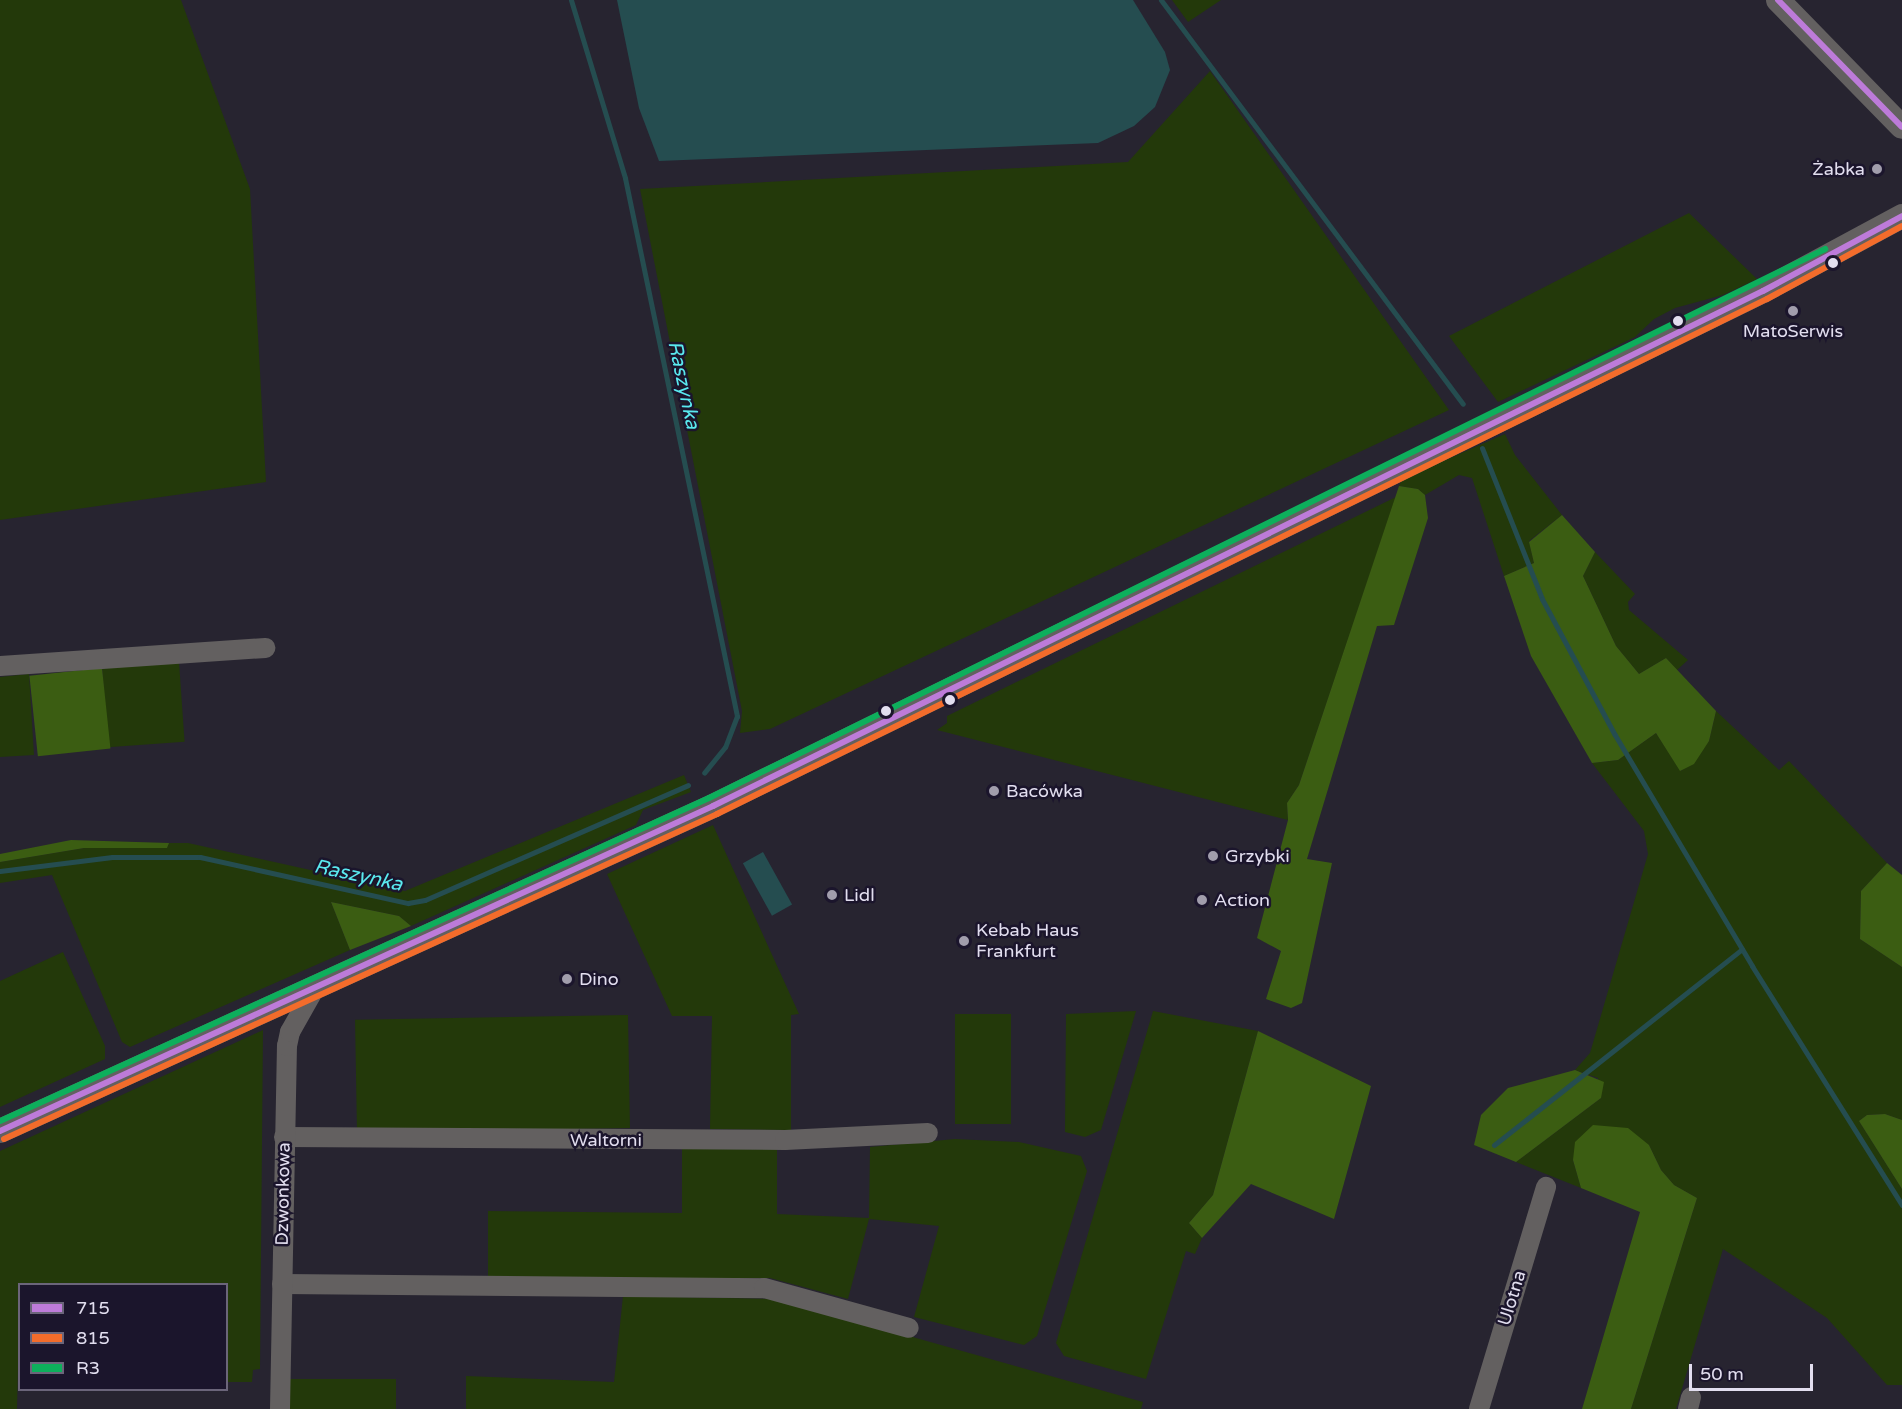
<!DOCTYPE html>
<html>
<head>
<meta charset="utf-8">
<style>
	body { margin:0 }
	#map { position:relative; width:1902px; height:1409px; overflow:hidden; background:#272430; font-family:"Varela Round",sans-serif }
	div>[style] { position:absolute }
	.green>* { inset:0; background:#23390a; transform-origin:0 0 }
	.forest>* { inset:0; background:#3b5d12; transform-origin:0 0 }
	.water>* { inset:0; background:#254d50; transform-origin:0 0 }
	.stream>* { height:5px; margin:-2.5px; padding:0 2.5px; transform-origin:2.5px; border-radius:2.5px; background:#254d50 }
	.minor>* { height:20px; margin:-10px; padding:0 10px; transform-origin:10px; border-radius:10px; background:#636060 }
	.tertiary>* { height:24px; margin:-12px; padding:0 12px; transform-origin:12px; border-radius:12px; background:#636060 }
	.bus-1>* { height:6px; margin:-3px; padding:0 3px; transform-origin:3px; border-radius:3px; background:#bd7bd9 }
	.bus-2>* { height:6px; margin:-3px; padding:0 3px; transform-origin:3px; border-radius:3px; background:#f36c2b }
	.bus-3>* { height:6px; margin:-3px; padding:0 3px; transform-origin:3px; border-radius:3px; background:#0daf5c }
	.dots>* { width:16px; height:16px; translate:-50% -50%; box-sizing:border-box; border:3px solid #1b152c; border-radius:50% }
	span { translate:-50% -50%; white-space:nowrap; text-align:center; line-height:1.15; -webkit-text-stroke:5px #1b152c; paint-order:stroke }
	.poi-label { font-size:18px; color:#e2deef }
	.right { translate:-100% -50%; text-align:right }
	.left { translate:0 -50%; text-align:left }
	.street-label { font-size:18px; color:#e2deef }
	.water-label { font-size:20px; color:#5ae9ef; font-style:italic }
	.legend { position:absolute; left:18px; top:1283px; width:210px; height:108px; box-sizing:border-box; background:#1b152c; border:2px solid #6b657a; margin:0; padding:8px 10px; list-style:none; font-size:18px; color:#e2deef }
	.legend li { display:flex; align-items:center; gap:12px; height:30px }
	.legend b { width:30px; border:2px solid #6b657a }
	.scale { position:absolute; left:1689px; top:1364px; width:124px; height:27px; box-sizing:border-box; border:3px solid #e2deef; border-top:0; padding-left:8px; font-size:18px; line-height:21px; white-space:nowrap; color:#e2deef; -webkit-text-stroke:4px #1b152c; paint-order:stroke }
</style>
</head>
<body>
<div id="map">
	<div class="green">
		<div style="clip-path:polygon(0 0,181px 0,250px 189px,266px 482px,0 520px)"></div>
		<div style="clip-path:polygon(1172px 0,1221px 0,1188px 22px)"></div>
		<div style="clip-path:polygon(1210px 71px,1449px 410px,770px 729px,740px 733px,742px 711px,640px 189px,1128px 162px)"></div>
		<div style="clip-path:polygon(1689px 213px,1757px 279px,1723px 295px,1675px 308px,1654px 319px,1635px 337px,1498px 402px,1449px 336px)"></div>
		<div style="clip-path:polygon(1505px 434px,1515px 455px,1562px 515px,1529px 541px,1534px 563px,1504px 576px,1472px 478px,1459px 475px,1425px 495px,1418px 489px,1399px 486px,1402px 479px)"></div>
		<div style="clip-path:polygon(1396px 497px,1299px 785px,1287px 803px,1288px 820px,937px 730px,947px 723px,947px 716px)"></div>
		<div style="clip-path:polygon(1595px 552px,1635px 594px,1628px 602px,1629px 610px,1688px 660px,1677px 670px,1666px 658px,1639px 674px,1616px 646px,1583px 576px)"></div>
		<div style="left:179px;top:662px;width:80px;height:77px;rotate:86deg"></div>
		<div style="clip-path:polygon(29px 674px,34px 755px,0 757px,0 677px)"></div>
		<div style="clip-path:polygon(1716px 711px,1779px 770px,1789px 761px,1887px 863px,1861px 891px,1860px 939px,1902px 967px,1902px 1120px,1885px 1114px,1867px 1115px,1859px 1121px,1902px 1189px,1902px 1385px,1887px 1385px,1827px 1318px,1723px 1249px,1676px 1409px,1631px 1409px,1697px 1198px,1674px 1185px,1661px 1170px,1649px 1145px,1573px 1160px,1581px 1188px,1516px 1162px,1601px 1098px,1598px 1078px,1575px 1070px,1590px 1053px,1648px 854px,1644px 831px,1592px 763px,1618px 760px,1656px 733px,1681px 771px,1709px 741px)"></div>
		<div style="clip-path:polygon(684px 775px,691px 792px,643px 810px,636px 825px,411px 926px,399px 916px,331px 902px,350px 950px,130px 1047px,122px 1042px,52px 875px,0 883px,0 862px,84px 848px,167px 848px,169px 843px,188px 843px,405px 891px)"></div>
		<div style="clip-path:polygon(713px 825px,799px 1014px,791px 1015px,791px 1130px,710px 1129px,712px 1016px,672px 1016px,607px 874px)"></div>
		<div style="clip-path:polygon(63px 952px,105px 1046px,105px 1059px,0 1107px,0 981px)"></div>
		<div style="clip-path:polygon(1136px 1011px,1101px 1130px,1085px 1137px,1065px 1132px,1066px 1014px)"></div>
		<div style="clip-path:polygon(1153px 1011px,1258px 1031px,1213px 1195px,1189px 1223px,1202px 1238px,1195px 1254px,1186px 1251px,1146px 1379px,1064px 1356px,1056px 1343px)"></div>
		<div style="left:955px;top:1014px;width:56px;height:110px"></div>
		<div style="left:628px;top:1015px;width:113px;height:273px;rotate:89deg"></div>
		<div style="clip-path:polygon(263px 1030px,260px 1369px,253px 1370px,252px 1382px,227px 1382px,226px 1284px,20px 1284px,17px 1409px,0 1409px,0 1151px)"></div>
		<div style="clip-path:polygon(955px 1139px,1019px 1142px,1081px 1156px,1087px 1171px,1037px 1336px,1024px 1345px,914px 1317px,939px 1226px,869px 1219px,848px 1299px,770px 1278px,488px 1279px,488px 1211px,682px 1213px,682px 1149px,777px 1149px,777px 1214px,869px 1218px,870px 1147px)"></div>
		<div style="clip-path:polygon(623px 1296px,778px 1299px,1143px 1402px,1141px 1409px,466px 1409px,466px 1376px,614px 1382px)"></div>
		<div style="left:289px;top:1379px;width:107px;height:30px"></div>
	</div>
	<div class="forest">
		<div style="clip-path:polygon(1399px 486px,1418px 489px,1425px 495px,1428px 518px,1394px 625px,1377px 626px,1307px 859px,1332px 863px,1302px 1003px,1291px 1008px,1266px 999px,1281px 951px,1257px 938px,1288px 820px,1287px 803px,1299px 785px)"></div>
		<div style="clip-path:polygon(1562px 515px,1595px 552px,1583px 576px,1616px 646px,1639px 674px,1666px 658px,1716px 711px,1709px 741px,1694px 764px,1680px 771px,1656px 733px,1618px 760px,1592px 763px,1531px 656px,1504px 576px,1534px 563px,1529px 542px)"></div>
		<div style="left:102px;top:668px;width:81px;height:73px;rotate:84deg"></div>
		<div style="clip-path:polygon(71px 840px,169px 843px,167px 848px,84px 848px,0 862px,0 854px)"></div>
		<div style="clip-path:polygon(1887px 863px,1902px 875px,1902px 967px,1860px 939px,1861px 891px)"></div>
		<div style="clip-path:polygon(331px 902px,399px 916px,411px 926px,350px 950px)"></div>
		<div style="clip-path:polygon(1258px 1031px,1371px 1086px,1368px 1097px,1334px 1219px,1251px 1184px,1202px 1238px,1189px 1223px,1213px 1195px)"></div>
		<div style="clip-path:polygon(1575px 1070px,1604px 1082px,1601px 1098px,1516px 1162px,1474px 1145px,1481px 1115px,1508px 1088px)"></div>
		<div style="clip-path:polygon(1885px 1114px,1902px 1120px,1902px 1189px,1859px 1121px,1867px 1115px)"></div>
		<div style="clip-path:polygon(1593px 1125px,1628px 1128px,1649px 1145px,1661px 1170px,1674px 1185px,1697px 1198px,1631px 1409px,1582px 1409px,1640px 1212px,1581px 1188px,1573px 1160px,1575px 1142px)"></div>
	</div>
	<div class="water">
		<div style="clip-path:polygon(617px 0,1133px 0,1165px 52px,1170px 70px,1155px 107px,1134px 126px,1098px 143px,659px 161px,639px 108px)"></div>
		<div style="left:763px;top:852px;width:60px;height:23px;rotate:61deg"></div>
	</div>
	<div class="stream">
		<div style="left:571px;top:0;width:186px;rotate:73.1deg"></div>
		<div style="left:625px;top:178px;width:550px;rotate:78.24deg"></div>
		<div style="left:737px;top:716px;width:33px;rotate:111deg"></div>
		<div style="left:725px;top:747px;width:33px;rotate:129deg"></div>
		<div style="left:1161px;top:0;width:504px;rotate:53.22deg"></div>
		<div style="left:1482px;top:448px;width:162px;rotate:68.3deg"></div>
		<div style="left:1542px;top:599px;width:154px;rotate:61.8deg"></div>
		<div style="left:1615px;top:735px;width:269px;rotate:59.3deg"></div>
		<div style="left:1752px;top:966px;width:282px;rotate:57.9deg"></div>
		<div style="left:0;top:871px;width:113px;rotate:-7.1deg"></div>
		<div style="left:112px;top:857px;width:88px"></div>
		<div style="left:200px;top:857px;width:213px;rotate:12.5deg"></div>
		<div style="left:408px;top:903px;width:17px;rotate:-10deg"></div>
		<div style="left:425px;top:900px;width:287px;rotate:-23.6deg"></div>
		<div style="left:1494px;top:1145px;width:316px;rotate:-38.3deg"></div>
	</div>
	<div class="minor">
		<div style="left:0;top:666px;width:266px;rotate:-3.9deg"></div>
		<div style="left:284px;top:1137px;width:501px;rotate:0.34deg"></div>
		<div style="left:785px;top:1140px;width:143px;rotate:-2.8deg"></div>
		<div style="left:282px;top:1284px;width:482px;rotate:0.5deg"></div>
		<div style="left:764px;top:1288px;width:150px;rotate:15.4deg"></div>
		<div style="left:280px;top:1409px;width:363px;rotate:-88.9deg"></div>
		<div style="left:287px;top:1046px;width:14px;rotate:-78deg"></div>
		<div style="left:290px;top:1032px;width:53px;rotate:-60.5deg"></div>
		<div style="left:1479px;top:1409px;width:232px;rotate:-73.2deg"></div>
		<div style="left:1688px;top:1409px;width:12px;rotate:-76deg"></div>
	</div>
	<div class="tertiary">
		<div style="left:1778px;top:0;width:177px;rotate:45.7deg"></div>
		<div style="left:0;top:1131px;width:784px;rotate:-24.5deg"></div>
		<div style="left:713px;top:806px;width:1169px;rotate:-26.13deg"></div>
		<div style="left:1763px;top:291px;width:158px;rotate:-28.3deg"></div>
	</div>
	<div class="bus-1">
		<div style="left:1778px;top:0;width:177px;rotate:45.7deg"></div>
		<div style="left:0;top:1131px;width:784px;rotate:-24.5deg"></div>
		<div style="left:713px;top:806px;width:1169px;rotate:-26.13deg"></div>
		<div style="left:1763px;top:291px;width:158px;rotate:-28.3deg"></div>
	</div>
	<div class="bus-2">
		<div style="left:4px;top:1139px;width:784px;rotate:-24.5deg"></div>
		<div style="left:717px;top:814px;width:1169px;rotate:-26.13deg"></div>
		<div style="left:1767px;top:299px;width:153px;rotate:-28.4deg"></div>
	</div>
	<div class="bus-3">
		<div style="left:0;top:1121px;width:779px;rotate:-24.49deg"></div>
		<div style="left:709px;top:798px;width:1244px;rotate:-26.19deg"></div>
	</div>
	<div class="dots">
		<div style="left:1877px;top:169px;background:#a19dac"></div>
		<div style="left:1833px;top:263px;background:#e2deef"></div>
		<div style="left:1793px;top:311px;background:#a19dac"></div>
		<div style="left:1678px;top:321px;background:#e2deef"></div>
		<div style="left:950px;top:700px;background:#e2deef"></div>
		<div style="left:886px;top:711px;background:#e2deef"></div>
		<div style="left:994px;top:791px;background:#a19dac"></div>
		<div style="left:1213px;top:856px;background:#a19dac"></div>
		<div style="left:832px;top:895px;background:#a19dac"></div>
		<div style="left:1202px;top:900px;background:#a19dac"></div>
		<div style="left:964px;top:941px;background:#a19dac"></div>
		<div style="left:567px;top:979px;background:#a19dac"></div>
	</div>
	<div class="poi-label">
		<span class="right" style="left:1865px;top:169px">Żabka</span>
		<span style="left:1793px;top:331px">MatoSerwis</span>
		<span class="left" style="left:1006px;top:791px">Bacówka</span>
		<span class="left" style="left:1225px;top:856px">Grzybki</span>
		<span class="left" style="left:844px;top:895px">Lidl</span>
		<span class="left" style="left:1214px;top:900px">Action</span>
		<span class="left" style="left:976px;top:941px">Kebab Haus<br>Frankfurt</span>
		<span class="left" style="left:579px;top:979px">Dino</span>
	</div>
	<div class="street-label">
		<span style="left:606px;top:1140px">Waltorni</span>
		<span style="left:283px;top:1194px;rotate:-89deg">Dzwonkowa</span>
		<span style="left:1512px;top:1298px;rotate:-73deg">Ulotna</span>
	</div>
	<div class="water-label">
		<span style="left:683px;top:385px;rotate:78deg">Raszynka</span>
		<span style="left:358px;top:876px;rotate:12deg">Raszynka</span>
	</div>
	<ul class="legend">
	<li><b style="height:8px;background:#bd7bd9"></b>715</li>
	<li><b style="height:8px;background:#f36c2b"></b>815</li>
	<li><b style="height:8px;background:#0daf5c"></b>R3</li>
	</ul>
	<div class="scale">50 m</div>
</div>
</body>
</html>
